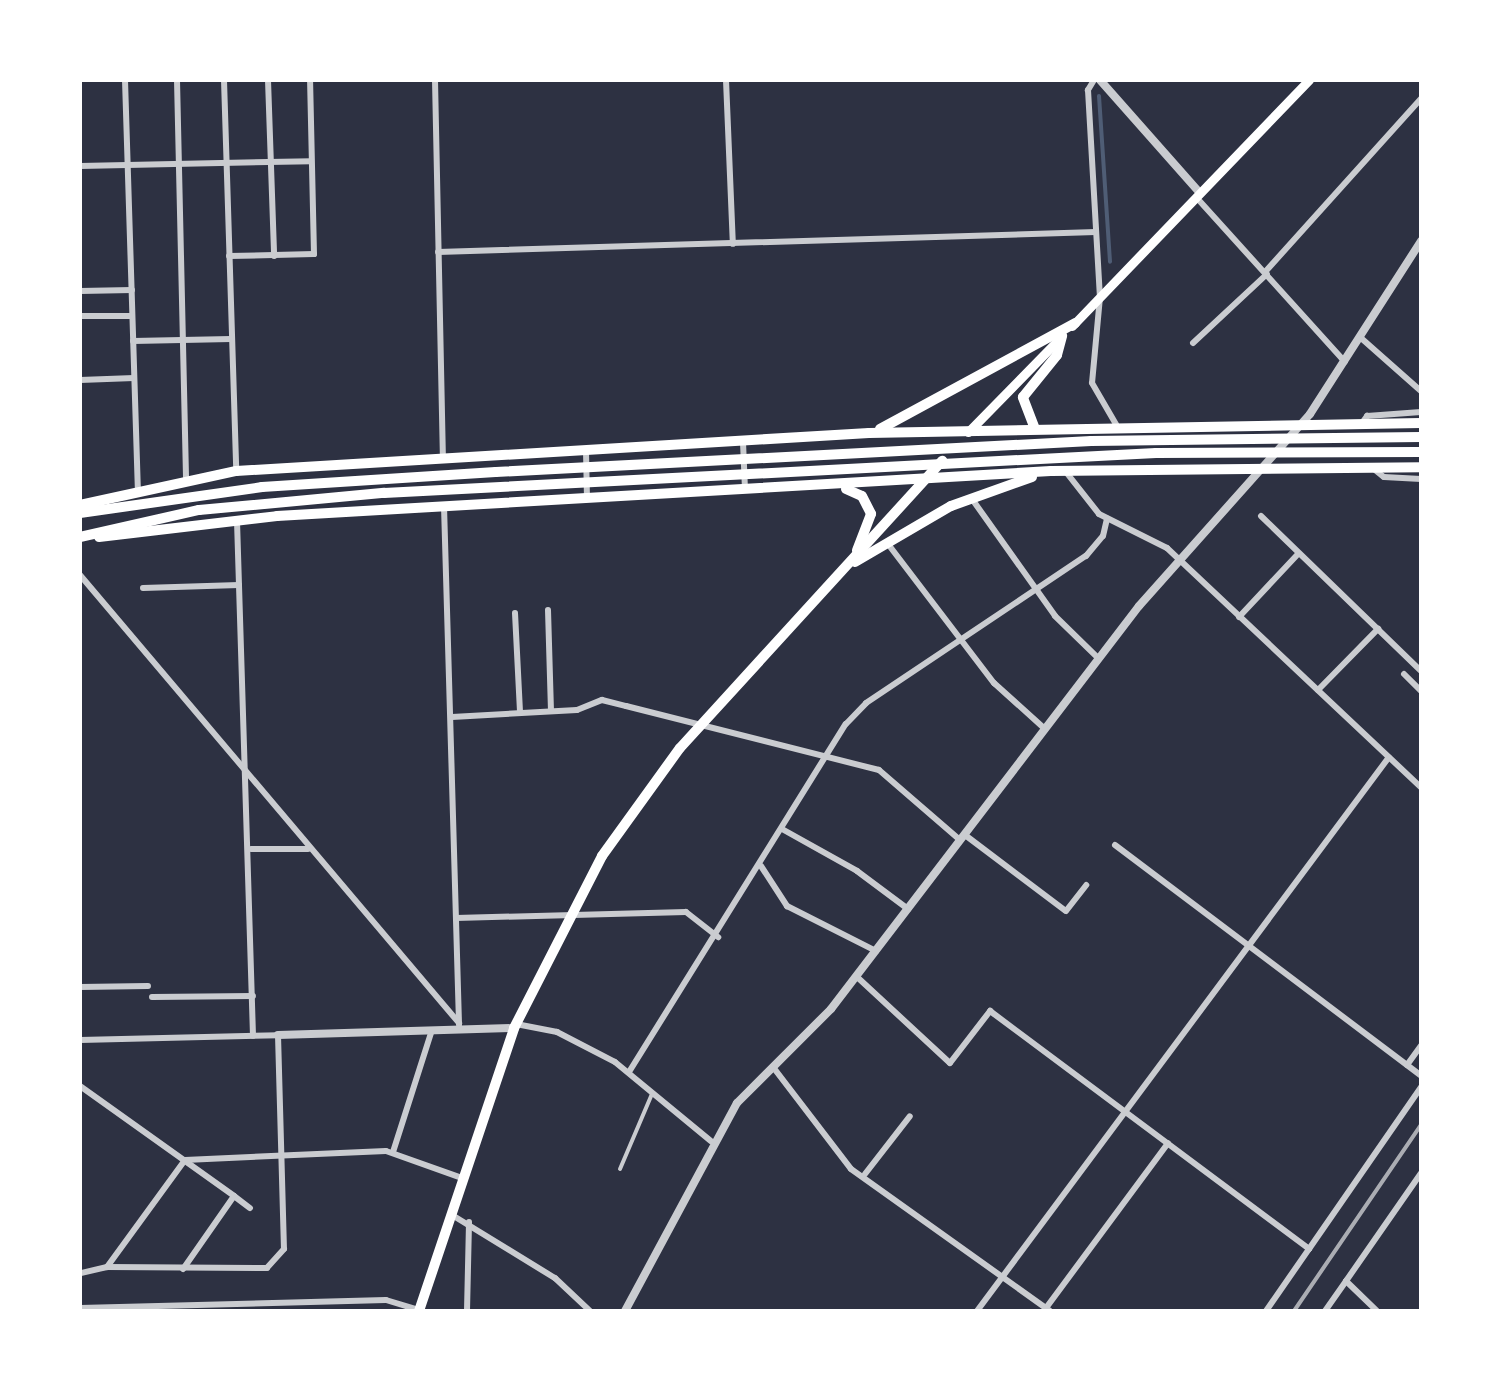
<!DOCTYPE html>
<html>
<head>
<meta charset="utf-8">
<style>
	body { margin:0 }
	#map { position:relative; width:1501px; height:1391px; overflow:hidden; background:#2d3142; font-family:Montserrat,sans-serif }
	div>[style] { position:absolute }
	.stream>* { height:4px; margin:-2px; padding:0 2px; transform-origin:2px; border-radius:2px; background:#4f5d75 }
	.pedestrian>* { height:4px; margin:-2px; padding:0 2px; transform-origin:2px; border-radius:2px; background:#caccd0 }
	.minor>* { height:6px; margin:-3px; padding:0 3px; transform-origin:3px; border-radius:3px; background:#caccd0 }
	.tertiary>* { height:8px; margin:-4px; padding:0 4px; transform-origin:4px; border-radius:4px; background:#caccd0 }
	.primary>* { height:9px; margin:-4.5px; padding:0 4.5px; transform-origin:4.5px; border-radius:4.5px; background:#fff }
	.trunk>* { height:10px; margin:-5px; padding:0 5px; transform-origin:5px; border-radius:5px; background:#fff }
	.rail>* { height:4px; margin:-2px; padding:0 2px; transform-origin:2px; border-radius:2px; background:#abadb3 }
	span { translate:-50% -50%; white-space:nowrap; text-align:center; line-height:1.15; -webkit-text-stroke:10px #fff; paint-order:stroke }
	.frame { position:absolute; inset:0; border:82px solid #fff; pointer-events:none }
</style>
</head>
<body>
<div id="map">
	<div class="stream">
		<div style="left:1099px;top:96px;width:166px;rotate:86.2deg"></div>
	</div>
	<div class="pedestrian">
		<div style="left:620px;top:1169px;width:82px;rotate:-66.9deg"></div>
	</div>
	<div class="minor">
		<div style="left:125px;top:80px;width:410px;rotate:88.2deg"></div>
		<div style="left:177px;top:80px;width:401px;rotate:88.7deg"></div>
		<div style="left:224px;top:80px;width:391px;rotate:88.2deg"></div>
		<div style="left:268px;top:80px;width:176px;rotate:88deg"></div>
		<div style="left:435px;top:80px;width:378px;rotate:88.8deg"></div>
		<div style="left:726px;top:80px;width:164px;rotate:87.6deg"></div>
		<div style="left:1094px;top:80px;width:12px;rotate:121deg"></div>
		<div style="left:1088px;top:90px;width:207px;rotate:86.7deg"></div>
		<div style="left:1100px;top:297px;width:86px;rotate:95.3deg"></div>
		<div style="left:1092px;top:383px;width:50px;rotate:59.8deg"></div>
		<div style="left:80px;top:166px;width:231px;rotate:-1.2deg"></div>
		<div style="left:1196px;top:197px;width:222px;rotate:47.9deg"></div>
		<div style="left:438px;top:252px;width:658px;rotate:-1.74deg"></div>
		<div style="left:229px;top:256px;width:85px;rotate:-1.3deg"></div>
		<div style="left:314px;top:254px;width:174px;rotate:-91.3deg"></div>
		<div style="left:1265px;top:272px;width:233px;rotate:-48deg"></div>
		<div style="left:80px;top:291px;width:52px;rotate:-1.1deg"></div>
		<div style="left:80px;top:316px;width:52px"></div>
		<div style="left:1361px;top:338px;width:80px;rotate:41.5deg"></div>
		<div style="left:133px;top:341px;width:98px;rotate:-1.2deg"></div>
		<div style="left:1193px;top:343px;width:101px;rotate:-43deg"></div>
		<div style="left:80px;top:380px;width:54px;rotate:-2.1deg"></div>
		<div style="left:1362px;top:423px;width:9px;rotate:-54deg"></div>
		<div style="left:1367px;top:416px;width:54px;rotate:-4.2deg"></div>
		<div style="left:743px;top:442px;width:47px;rotate:87.6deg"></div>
		<div style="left:586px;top:451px;width:47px;rotate:88.8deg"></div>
		<div style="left:1375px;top:470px;width:11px;rotate:38deg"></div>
		<div style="left:1384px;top:477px;width:37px;rotate:3deg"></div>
		<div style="left:1066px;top:472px;width:53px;rotate:51.8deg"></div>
		<div style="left:1099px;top:514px;width:76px;rotate:26.6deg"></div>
		<div style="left:1167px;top:548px;width:349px;rotate:43.3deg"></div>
		<div style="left:972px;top:499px;width:143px;rotate:54.6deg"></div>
		<div style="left:1055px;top:616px;width:60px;rotate:44.3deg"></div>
		<div style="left:444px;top:506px;width:519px;rotate:88.34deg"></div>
		<div style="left:1261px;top:516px;width:223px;rotate:44.1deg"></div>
		<div style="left:237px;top:521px;width:515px;rotate:88.22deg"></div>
		<div style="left:888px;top:544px;width:175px;rotate:52.7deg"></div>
		<div style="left:994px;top:683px;width:69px;rotate:42deg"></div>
		<div style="left:80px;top:575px;width:587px;rotate:49.77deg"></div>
		<div style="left:143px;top:588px;width:96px;rotate:-1.8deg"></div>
		<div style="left:548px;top:610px;width:101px;rotate:88.3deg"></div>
		<div style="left:515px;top:613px;width:100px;rotate:87.1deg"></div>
		<div style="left:1239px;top:617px;width:86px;rotate:-46.9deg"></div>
		<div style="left:1404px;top:674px;width:24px;rotate:45deg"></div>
		<div style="left:1318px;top:690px;width:86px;rotate:-45.5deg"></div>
		<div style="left:452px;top:717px;width:125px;rotate:-3.2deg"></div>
		<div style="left:577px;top:710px;width:27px;rotate:-22deg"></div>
		<div style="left:602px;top:700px;width:25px;rotate:14deg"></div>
		<div style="left:626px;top:706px;width:261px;rotate:14.2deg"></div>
		<div style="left:879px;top:770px;width:107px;rotate:40.8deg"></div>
		<div style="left:782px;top:829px;width:86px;rotate:29.2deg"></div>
		<div style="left:857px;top:871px;width:64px;rotate:36.7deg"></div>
		<div style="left:965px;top:835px;width:126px;rotate:37deg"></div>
		<div style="left:1066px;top:911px;width:33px;rotate:-52deg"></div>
		<div style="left:1115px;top:845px;width:383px;rotate:37deg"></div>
		<div style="left:251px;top:849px;width:57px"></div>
		<div style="left:761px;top:866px;width:48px;rotate:57deg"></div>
		<div style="left:787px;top:906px;width:100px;rotate:26.8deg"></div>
		<div style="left:456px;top:918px;width:230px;rotate:-1.5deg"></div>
		<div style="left:686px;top:912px;width:41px;rotate:38deg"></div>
		<div style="left:856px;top:976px;width:128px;rotate:42.8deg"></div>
		<div style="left:950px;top:1063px;width:66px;rotate:-52.4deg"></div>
		<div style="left:990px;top:1011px;width:398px;rotate:36.7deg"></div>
		<div style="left:1309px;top:1249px;width:197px;rotate:-55.3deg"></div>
		<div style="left:80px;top:987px;width:68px;rotate:-0.8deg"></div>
		<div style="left:152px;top:997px;width:101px;rotate:-0.6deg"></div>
		<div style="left:516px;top:1024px;width:42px;rotate:11deg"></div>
		<div style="left:557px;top:1032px;width:65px;rotate:27.3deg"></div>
		<div style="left:615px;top:1062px;width:124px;rotate:39.5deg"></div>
		<div style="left:80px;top:1040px;width:198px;rotate:-1.4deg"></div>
		<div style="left:278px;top:1035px;width:214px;rotate:88.4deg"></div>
		<div style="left:284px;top:1249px;width:25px;rotate:132deg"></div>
		<div style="left:267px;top:1268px;width:160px;rotate:-179.6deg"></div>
		<div style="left:107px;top:1267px;width:28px;rotate:167deg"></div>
		<div style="left:1407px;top:1065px;width:24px;rotate:-54deg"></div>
		<div style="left:773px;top:1067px;width:128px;rotate:52.6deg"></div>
		<div style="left:851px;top:1169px;width:244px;rotate:35.5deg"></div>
		<div style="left:629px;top:1072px;width:410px;rotate:-58.1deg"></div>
		<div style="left:846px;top:724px;width:29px;rotate:-46deg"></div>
		<div style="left:866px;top:703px;width:265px;rotate:-33.8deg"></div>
		<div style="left:1086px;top:556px;width:26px;rotate:-50deg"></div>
		<div style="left:1103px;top:536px;width:18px;rotate:-77deg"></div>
		<div style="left:80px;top:1086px;width:189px;rotate:35.5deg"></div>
		<div style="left:234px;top:1196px;width:89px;rotate:124.9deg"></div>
		<div style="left:393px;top:1152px;width:128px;rotate:-72.3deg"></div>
		<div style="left:185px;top:1160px;width:201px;rotate:-2.6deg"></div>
		<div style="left:386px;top:1151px;width:81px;rotate:19.6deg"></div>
		<div style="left:865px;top:1174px;width:73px;rotate:-52.2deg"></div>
		<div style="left:234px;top:1196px;width:20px;rotate:37deg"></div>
		<div style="left:452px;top:1215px;width:121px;rotate:31.5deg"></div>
		<div style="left:555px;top:1278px;width:48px;rotate:43.3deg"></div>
		<div style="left:107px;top:1267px;width:132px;rotate:-53.9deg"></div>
		<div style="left:1346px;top:1281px;width:131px;rotate:-55.2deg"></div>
		<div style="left:80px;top:1308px;width:306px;rotate:-1.5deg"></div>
		<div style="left:386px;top:1300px;width:34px;rotate:17deg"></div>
		<div style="left:1046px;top:1308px;width:205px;rotate:-53.5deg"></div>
		<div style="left:467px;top:1311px;width:89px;rotate:-88.7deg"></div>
		<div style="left:977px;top:1311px;width:690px;rotate:-53.36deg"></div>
		<div style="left:1266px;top:1311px;width:75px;rotate:-55.3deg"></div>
		<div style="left:1325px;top:1311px;width:37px;rotate:-55deg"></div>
		<div style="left:1346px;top:1281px;width:43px;rotate:44.1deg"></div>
	</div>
	<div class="tertiary">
		<div style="left:1100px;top:80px;width:149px;rotate:48.5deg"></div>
		<div style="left:278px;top:1035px;width:236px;rotate:-1.7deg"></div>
		<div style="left:625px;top:1311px;width:236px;rotate:-61.7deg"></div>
		<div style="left:737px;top:1103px;width:133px;rotate:-45deg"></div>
		<div style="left:831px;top:1009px;width:507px;rotate:-52.61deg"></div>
		<div style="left:1139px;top:606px;width:257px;rotate:-48.3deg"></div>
		<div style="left:1310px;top:414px;width:206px;rotate:-57.3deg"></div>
	</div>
	<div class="primary">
		<div style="left:1072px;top:326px;width:342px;rotate:-46.1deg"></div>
		<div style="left:968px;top:432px;width:133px;rotate:-45.6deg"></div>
	</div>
	<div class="trunk">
		<div style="left:880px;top:429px;width:222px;rotate:-28.5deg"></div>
		<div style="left:1035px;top:429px;width:34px;rotate:-111deg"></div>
		<div style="left:1023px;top:397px;width:54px;rotate:-51deg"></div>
		<div style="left:1057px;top:355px;width:20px;rotate:-75deg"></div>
		<div style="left:846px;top:489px;width:17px;rotate:24deg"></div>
		<div style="left:862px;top:496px;width:20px;rotate:63deg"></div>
		<div style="left:871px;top:514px;width:39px;rotate:111deg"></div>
		<div style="left:80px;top:505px;width:160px;rotate:-12.3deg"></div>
		<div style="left:236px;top:471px;width:634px;rotate:-3.44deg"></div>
		<div style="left:869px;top:433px;width:552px;rotate:-1.04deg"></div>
		<div style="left:80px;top:513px;width:184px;rotate:-8.1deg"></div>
		<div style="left:262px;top:487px;width:234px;rotate:-3.7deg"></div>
		<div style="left:496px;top:472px;width:596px;rotate:-2.98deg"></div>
		<div style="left:1091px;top:441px;width:330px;rotate:-0.7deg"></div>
		<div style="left:80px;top:537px;width:122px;rotate:-12.8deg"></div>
		<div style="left:199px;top:510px;width:186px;rotate:-5.3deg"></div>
		<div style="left:384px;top:493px;width:773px;rotate:-2.97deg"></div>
		<div style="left:1156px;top:453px;width:265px;rotate:-0.2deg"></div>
		<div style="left:99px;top:537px;width:179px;rotate:-6.7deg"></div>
		<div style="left:277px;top:516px;width:775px;rotate:-3.33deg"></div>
		<div style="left:1051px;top:471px;width:370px;rotate:-0.6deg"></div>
		<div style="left:855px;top:562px;width:111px;rotate:-30.3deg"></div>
		<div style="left:951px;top:506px;width:86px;rotate:-19.7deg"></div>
		<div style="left:419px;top:1311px;width:299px;rotate:-71.4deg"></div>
		<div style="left:514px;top:1028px;width:193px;rotate:-62.9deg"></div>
		<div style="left:602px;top:856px;width:133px;rotate:-54.2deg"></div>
		<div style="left:680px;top:748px;width:389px;rotate:-47.6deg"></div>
	</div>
	<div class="rail">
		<div style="left:1294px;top:1311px;width:225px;rotate:-55.7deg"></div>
	</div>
	<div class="frame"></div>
</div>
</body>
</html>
